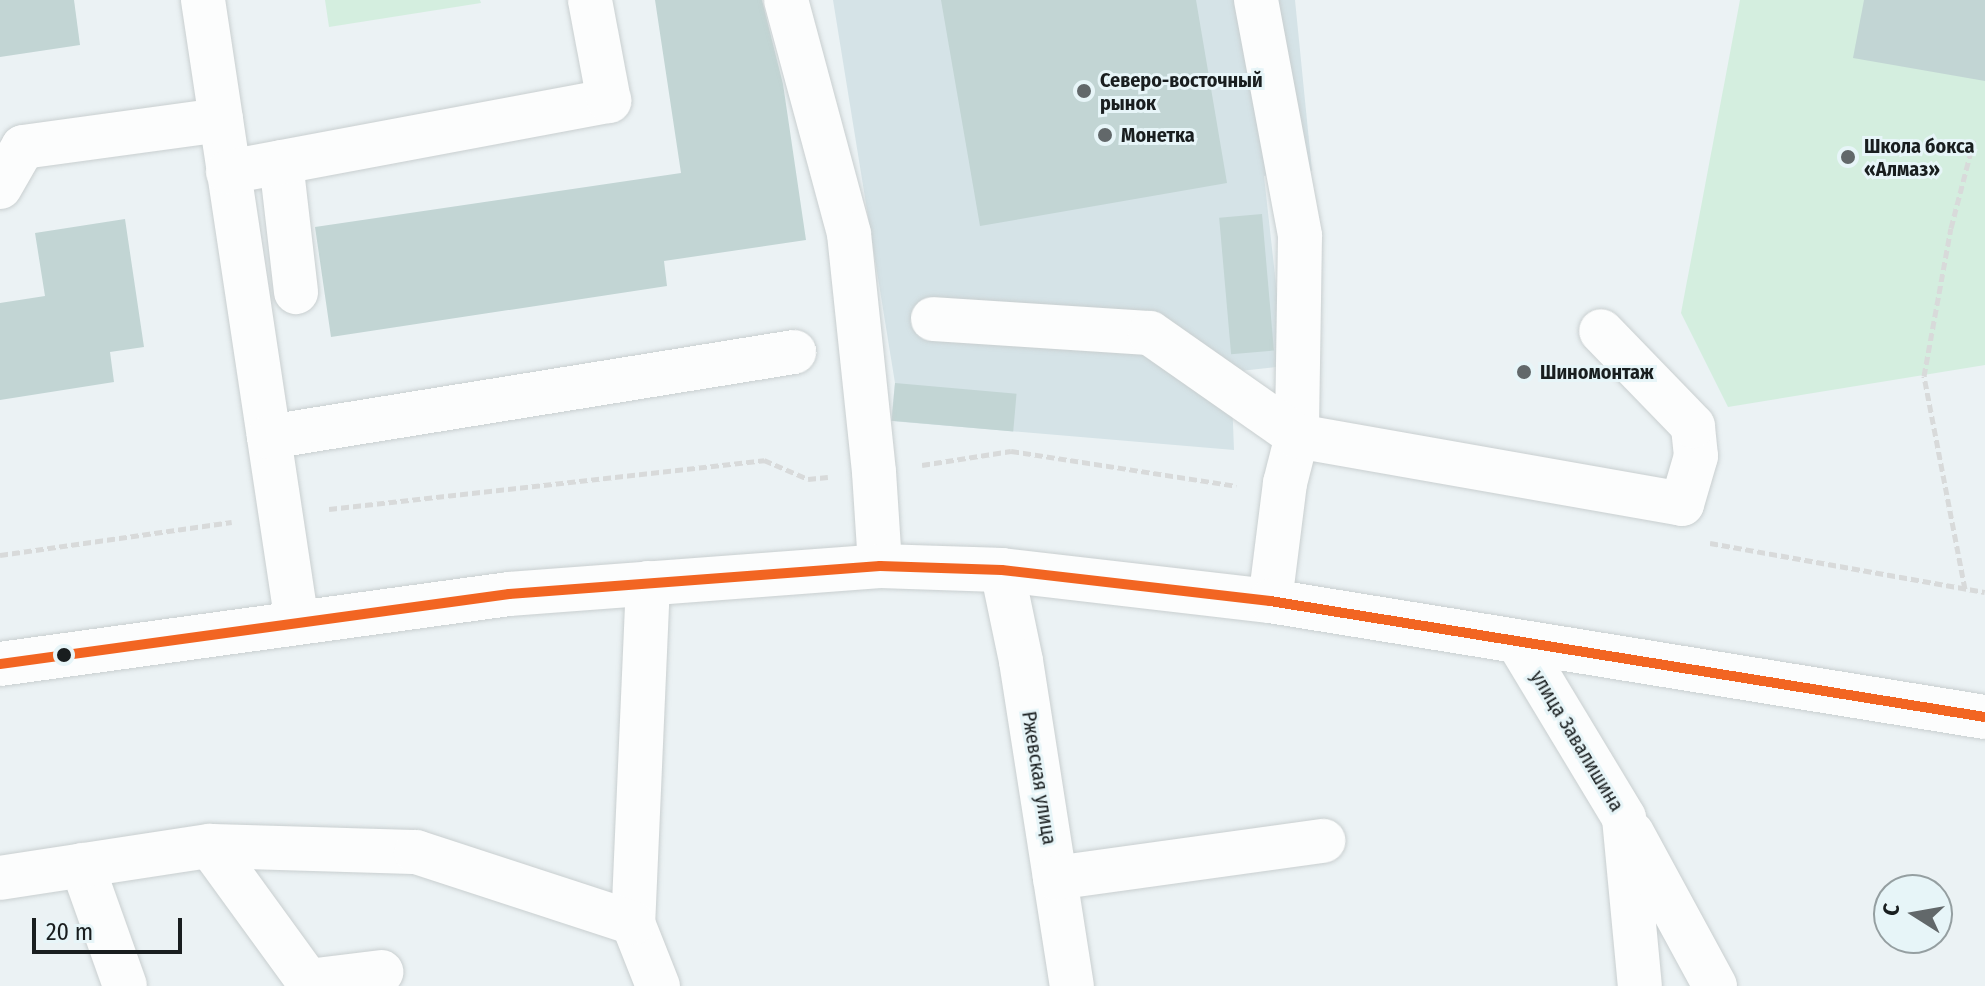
<!DOCTYPE html>
<html>
<head>
<meta charset="utf-8">
<style>
	body { margin:0 }
	#map { position:relative; width:1985px; height:986px; overflow:hidden; background:#ebf2f4; font-family:"Fira Sans Condensed",sans-serif }
	div>[style] { position:absolute }
	.built>* { inset:0; background:#d5e3e7 }
	.green>* { inset:0; background:#d4eedf }
	.building>* { inset:0; background:#c2d5d4; transform-origin:0 0 }
	.path>* { height:5px; margin-top:-2.5px; transform-origin:0; background:repeating-linear-gradient(90deg,#d8dada 0 8px,transparent 0 12px) }
	.roads { filter:drop-shadow(0 0 2px #c9cfd0) drop-shadow(0 0 2px #c9cfd0) }
	.minor>* { height:44px; margin:-22px; padding:0 22px; transform-origin:22px; border-radius:22px; background:#fcfdfd }
	.major>* { height:44px; margin:-22px; padding:0 22px; transform-origin:22px; border-radius:22px; background:#fcfdfd }
	.bus-1>* { height:10px; margin:-5px; padding:0 5px; transform-origin:5px; border-radius:5px; background:#f26522 }
	.dots>* { width:22px; height:22px; translate:-50% -50%; box-sizing:border-box; border:4px solid #e7f5f8; border-radius:50% }
	span { translate:-50% -50%; white-space:nowrap; text-align:center; line-height:1.15; -webkit-text-stroke:6px #e7f5f8; paint-order:stroke }
	.poi-label { font-size:20px; color:#191e1f; font-weight:700 }
	.left { translate:0 -50%; text-align:left }
	.street-label { font-size:20px; color:#191e1f }
	.north { position:absolute; left:1873px; top:874px; width:80px; height:80px; box-sizing:border-box; background:#e7f5f8; border:2px solid #959fa1; border-radius:50%; rotate:281deg; font-size:22px; font-weight:700; line-height:32px; text-align:center; color:#191e1f }
	.north::after { content:''; display:block; margin:auto; width:28px; height:36px; background:#62686a; clip-path:polygon(50% 0,100% 100%,50% 72%,0 100%) }
	.scale { position:absolute; left:32px; top:918px; width:150px; height:36px; box-sizing:border-box; border:4px solid #191e1f; border-top:0; padding-left:10px; font-size:24px; line-height:28px; white-space:nowrap; color:#191e1f; -webkit-text-stroke:6px #e7f5f8; paint-order:stroke }
</style>
</head>
<body>
<div id="map">
	<div class="built">
		<div style="clip-path:polygon(833px 0,1295px 0,1312px 171px,1264px 176px,1285px 366px,1231px 372px,1234px 450px,891px 421px,895px 383px)"></div>
	</div>
	<div class="green">
		<div style="clip-path:polygon(325px 0,480px 0,481px 3px,329px 27px)"></div>
		<div style="clip-path:polygon(1740px 0,1985px 0,1985px 365px,1728px 407px,1681px 313px)"></div>
	</div>
	<div class="building">
		<div style="clip-path:polygon(0 0,74px 0,80px 45px,0 57px)"></div>
		<div style="clip-path:polygon(655px 0,762px 0,783px 84px,806px 240px,664px 261px,667px 286px,331px 337px,315px 227px,681px 173px)"></div>
		<div style="clip-path:polygon(941px 0,1196px 0,1227px 183px,980px 226px)"></div>
		<div style="clip-path:polygon(1864px 0,1985px 0,1985px 81px,1853px 58px)"></div>
		<div style="left:1262px;top:214px;width:137px;height:43px;rotate:85deg"></div>
		<div style="clip-path:polygon(125px 219px,144px 347px,110px 352px,114px 382px,0 400px,0 303px,45px 296px,35px 233px)"></div>
		<div style="left:895px;top:383px;width:122px;height:38px;rotate:5deg"></div>
	</div>
	<div class="path">
		<div style="left:922px;top:465px;width:90px;rotate:-8.9deg"></div>
		<div style="left:1011px;top:451px;width:228px;rotate:8.8deg"></div>
		<div style="left:329px;top:509px;width:438px;rotate:-6.4deg"></div>
		<div style="left:764px;top:460px;width:48px;rotate:23.4deg"></div>
		<div style="left:808px;top:479px;width:20px;rotate:-6deg"></div>
		<div style="left:1710px;top:543px;width:279px;rotate:10.1deg"></div>
		<div style="left:0;top:555px;width:234px;rotate:-8.1deg"></div>
		<div style="left:1965px;top:589px;width:217px;rotate:-100.9deg"></div>
		<div style="left:1924px;top:376px;width:150px;rotate:-79.7deg"></div>
		<div style="left:1951px;top:228px;width:91px;rotate:-75.4deg"></div>
	</div>
	<div class="roads">
		<div class="minor">
			<div style="left:203px;top:0;width:630px;rotate:81.42deg"></div>
			<div style="left:786px;top:0;width:242px;rotate:74.9deg"></div>
			<div style="left:849px;top:234px;width:239px;rotate:84deg"></div>
			<div style="left:874px;top:472px;width:94px;rotate:86.3deg"></div>
			<div style="left:1256px;top:0;width:240px;rotate:79.4deg"></div>
			<div style="left:1300px;top:236px;width:200px;rotate:90.9deg"></div>
			<div style="left:1297px;top:436px;width:49px;rotate:104.3deg"></div>
			<div style="left:1285px;top:483px;width:119px;rotate:97.2deg"></div>
			<div style="left:281px;top:162px;width:131px;rotate:83.4deg"></div>
			<div style="left:228px;top:172px;width:388px;rotate:-10.6deg"></div>
			<div style="left:609px;top:101px;width:103px;rotate:-100.7deg"></div>
			<div style="left:0;top:187px;width:46px;rotate:-60.1deg"></div>
			<div style="left:23px;top:147px;width:200px;rotate:-7.8deg"></div>
			<div style="left:933px;top:319px;width:217px;rotate:3.7deg"></div>
			<div style="left:1150px;top:333px;width:179px;rotate:35deg"></div>
			<div style="left:1297px;top:436px;width:391px;rotate:10deg"></div>
			<div style="left:1682px;top:504px;width:50px;rotate:-73.7deg"></div>
			<div style="left:1696px;top:456px;width:30px;rotate:-96deg"></div>
			<div style="left:1693px;top:426px;width:132px;rotate:-134.1deg"></div>
			<div style="left:269px;top:437px;width:532px;rotate:-9.2deg"></div>
			<div style="left:1002px;top:570px;width:93px;rotate:78.2deg"></div>
			<div style="left:1021px;top:661px;width:329px;rotate:81.1deg"></div>
			<div style="left:648px;top:583px;width:340px;rotate:92.5deg"></div>
			<div style="left:633px;top:923px;width:68px;rotate:68.4deg"></div>
			<div style="left:1518px;top:642px;width:205px;rotate:58.9deg"></div>
			<div style="left:1624px;top:818px;width:169px;rotate:84.6deg"></div>
			<div style="left:1632px;top:833px;width:174px;rotate:61.5deg"></div>
			<div style="left:210px;top:846px;width:206px;rotate:1.7deg"></div>
			<div style="left:416px;top:852px;width:228px;rotate:18.1deg"></div>
			<div style="left:82px;top:865px;width:128px;rotate:70.4deg"></div>
			<div style="left:0;top:878px;width:212px;rotate:-8.7deg"></div>
			<div style="left:210px;top:846px;width:167px;rotate:54deg"></div>
			<div style="left:308px;top:981px;width:74px;rotate:-7deg"></div>
			<div style="left:1055px;top:878px;width:271px;rotate:-7.9deg"></div>
		</div>
		<div class="major">
			<div style="left:0;top:664px;width:514px;rotate:-7.83deg"></div>
			<div style="left:509px;top:594px;width:372px;rotate:-4.3deg"></div>
			<div style="left:880px;top:566px;width:122px;rotate:1.9deg"></div>
			<div style="left:1002px;top:570px;width:270px;rotate:6.6deg"></div>
			<div style="left:1270px;top:601px;width:724px;rotate:9.22deg"></div>
		</div>
	</div>
	<div class="bus-1">
		<div style="left:0;top:664px;width:514px;rotate:-7.83deg"></div>
		<div style="left:509px;top:594px;width:372px;rotate:-4.3deg"></div>
		<div style="left:880px;top:566px;width:122px;rotate:1.9deg"></div>
		<div style="left:1002px;top:570px;width:270px;rotate:6.6deg"></div>
		<div style="left:1270px;top:601px;width:724px;rotate:9.22deg"></div>
	</div>
	<div class="dots">
		<div style="left:1084px;top:91px;background:#62686a"></div>
		<div style="left:1105px;top:135px;background:#62686a"></div>
		<div style="left:1848px;top:157px;background:#62686a"></div>
		<div style="left:1524px;top:372px;background:#62686a"></div>
		<div style="left:64px;top:655px;background:#191e1f"></div>
	</div>
	<div class="poi-label">
		<span class="left" style="left:1100px;top:92px">Северо-восточный<br>рынок</span>
		<span class="left" style="left:1121px;top:135px">Монетка</span>
		<span class="left" style="left:1864px;top:158px">Школа бокса<br>«Алмаз»</span>
		<span class="left" style="left:1540px;top:372px">Шиномонтаж</span>
	</div>
	<div class="street-label">
		<span style="left:1577px;top:741px;rotate:59deg">улица Завалишина</span>
		<span style="left:1039px;top:778px;rotate:81deg">Ржевская улица</span>
	</div>
	<div class="north">С</div>
	<div class="scale">20 m</div>
</div>
</body>
</html>
